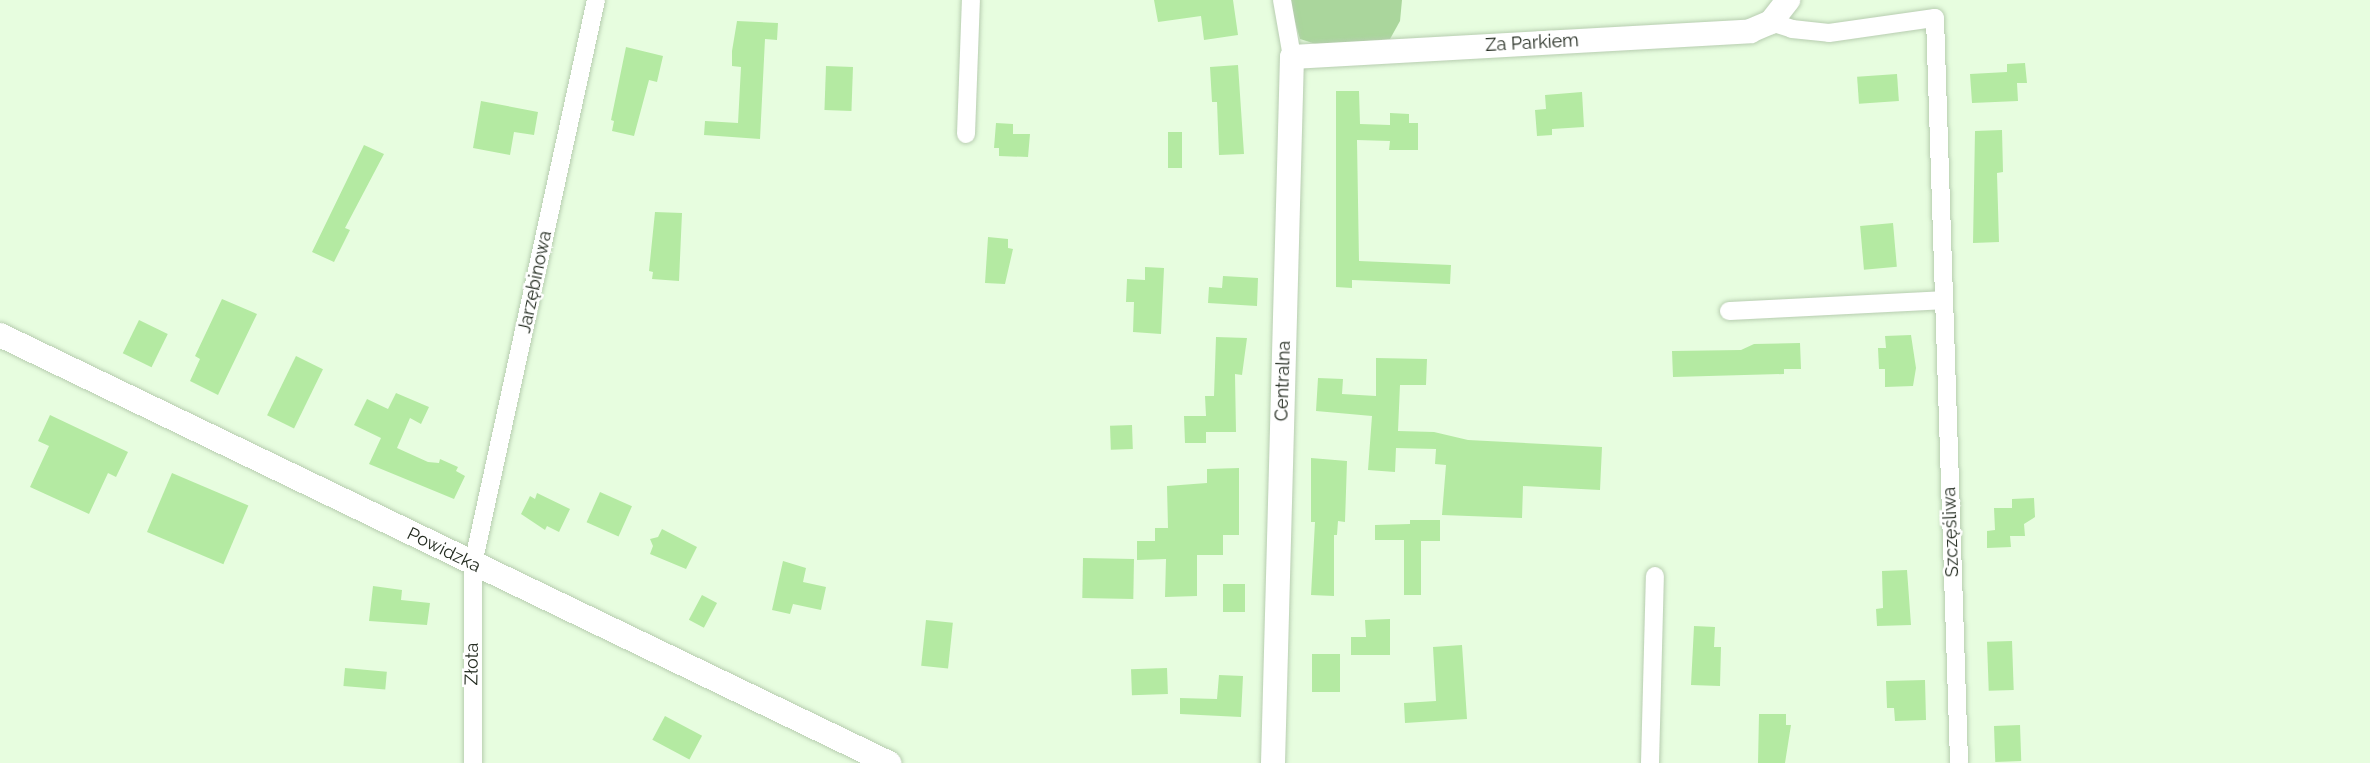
<!DOCTYPE html>
<html>
<head>
<meta charset="utf-8">
<style>
	body { margin:0 }
	#map { position:relative; width:2370px; height:763px; overflow:hidden; background:#e7fddf; font-family:Raleway,sans-serif }
	div>[style] { position:absolute }
	.green>* { inset:0; background:#aad69c }
	.building>* { inset:0; background:#b4eaa2; transform-origin:0 0 }
	.roads { filter:drop-shadow(0 0 2px #b7cdb0) drop-shadow(0 0 2px #b7cdb0) }
	.minor>* { height:18px; margin:-9px; padding:0 9px; transform-origin:9px; border-radius:9px; background:#fff }
	.tertiary>* { height:24px; margin:-12px; padding:0 12px; transform-origin:12px; border-radius:12px; background:#fff }
	span { translate:-50% -50%; white-space:nowrap; text-align:center; line-height:1.15; -webkit-text-stroke:5px #fff; paint-order:stroke }
	.street-label { font-size:18px; color:#242c21 }
</style>
</head>
<body>
<div id="map">
	<div class="green">
		<div style="clip-path:polygon(1289px 0,1402px 0,1400px 21px,1390px 39px,1319px 45px,1300px 39px)"></div>
	</div>
	<div class="building">
		<div style="clip-path:polygon(1154px 0,1233px 0,1238px 35px,1204px 40px,1201px 16px,1158px 22px)"></div>
		<div style="clip-path:polygon(737px 21px,778px 23px,777px 40px,765px 39px,760px 139px,704px 135px,705px 121px,738px 123px,741px 67px,732px 66px,732px 51px)"></div>
		<div style="clip-path:polygon(626px 47px,663px 56px,657px 82px,649px 80px,634px 136px,612px 131px,614px 121px,611px 120px)"></div>
		<div style="clip-path:polygon(2025px 63px,2027px 83px,2017px 83px,2018px 101px,1972px 103px,1970px 74px,2007px 72px,2007px 64px)"></div>
		<div style="clip-path:polygon(1238px 65px,1244px 154px,1219px 155px,1217px 102px,1212px 102px,1210px 67px)"></div>
		<div style="left:826px;top:66px;width:27px;height:44px;rotate:2deg"></div>
		<div style="left:1897px;top:74px;width:27px;height:40px;rotate:86deg"></div>
		<div style="clip-path:polygon(1336px 91px,1359px 91px,1360px 124px,1390px 125px,1390px 113px,1409px 114px,1409px 123px,1418px 123px,1418px 150px,1389px 150px,1390px 141px,1357px 140px,1359px 261px,1451px 265px,1450px 284px,1352px 280px,1352px 288px,1336px 287px)"></div>
		<div style="clip-path:polygon(1582px 92px,1584px 127px,1552px 129px,1552px 135px,1537px 136px,1535px 110px,1546px 109px,1545px 95px)"></div>
		<div style="clip-path:polygon(481px 101px,538px 112px,534px 135px,514px 132px,510px 155px,473px 148px)"></div>
		<div style="clip-path:polygon(996px 123px,1013px 124px,1013px 134px,1030px 134px,1028px 157px,999px 156px,999px 148px,994px 148px)"></div>
		<div style="clip-path:polygon(2002px 130px,2003px 172px,1997px 173px,1999px 242px,1973px 243px,1975px 131px)"></div>
		<div style="left:1168px;top:132px;width:14px;height:36px"></div>
		<div style="clip-path:polygon(364px 145px,384px 154px,345px 228px,350px 230px,334px 262px,312px 252px)"></div>
		<div style="clip-path:polygon(655px 212px,682px 213px,679px 281px,652px 279px,653px 272px,649px 271px)"></div>
		<div style="left:1893px;top:223px;width:44px;height:33px;rotate:85deg"></div>
		<div style="clip-path:polygon(988px 237px,1008px 239px,1008px 248px,1013px 249px,1005px 284px,985px 283px)"></div>
		<div style="clip-path:polygon(1145px 267px,1164px 268px,1161px 334px,1133px 332px,1134px 302px,1126px 302px,1127px 279px,1145px 280px)"></div>
		<div style="clip-path:polygon(1223px 276px,1258px 278px,1257px 306px,1208px 303px,1209px 287px,1222px 288px)"></div>
		<div style="clip-path:polygon(222px 299px,257px 314px,218px 395px,190px 381px,200px 359px,195px 356px)"></div>
		<div style="left:139px;top:320px;width:32px;height:37px;rotate:26deg"></div>
		<div style="clip-path:polygon(1911px 335px,1916px 368px,1913px 386px,1885px 387px,1885px 369px,1879px 369px,1878px 348px,1886px 348px,1885px 336px)"></div>
		<div style="clip-path:polygon(1216px 337px,1247px 338px,1242px 375px,1235px 374px,1236px 432px,1206px 432px,1206px 443px,1185px 443px,1184px 416px,1206px 416px,1205px 396px,1214px 396px)"></div>
		<div style="clip-path:polygon(1800px 343px,1801px 369px,1784px 369px,1784px 374px,1673px 377px,1672px 351px,1741px 350px,1754px 344px)"></div>
		<div style="left:296px;top:356px;width:30px;height:66px;rotate:26deg"></div>
		<div style="clip-path:polygon(1376px 358px,1427px 359px,1426px 385px,1400px 385px,1398px 431px,1434px 432px,1468px 440px,1602px 447px,1600px 490px,1523px 486px,1522px 518px,1442px 515px,1446px 465px,1435px 464px,1436px 449px,1396px 448px,1395px 472px,1368px 470px,1372px 416px,1316px 411px,1318px 378px,1343px 379px,1342px 394px,1376px 396px)"></div>
		<div style="clip-path:polygon(396px 393px,429px 407px,421px 424px,410px 418px,397px 448px,428px 462px,439px 463px,440px 459px,458px 467px,456px 471px,465px 476px,454px 499px,369px 464px,381px 438px,354px 425px,367px 399px,388px 409px)"></div>
		<div style="clip-path:polygon(50px 415px,128px 452px,116px 477px,108px 473px,89px 514px,30px 487px,49px 446px,38px 441px)"></div>
		<div style="left:1132px;top:425px;width:24px;height:22px;rotate:88deg"></div>
		<div style="clip-path:polygon(1311px 458px,1347px 461px,1345px 522px,1338px 521px,1337px 535px,1334px 535px,1334px 596px,1311px 595px,1315px 522px,1311px 522px)"></div>
		<div style="clip-path:polygon(1239px 468px,1239px 535px,1223px 535px,1223px 555px,1197px 555px,1197px 596px,1165px 597px,1166px 559px,1137px 560px,1137px 541px,1155px 541px,1155px 528px,1168px 528px,1167px 486px,1207px 483px,1207px 469px)"></div>
		<div style="left:172px;top:473px;width:83px;height:64px;rotate:23deg"></div>
		<div style="left:600px;top:492px;width:35px;height:33px;rotate:24deg"></div>
		<div style="clip-path:polygon(537px 493px,570px 509px,559px 532px,547px 526px,545px 530px,521px 514px,530px 496px,535px 499px)"></div>
		<div style="clip-path:polygon(2034px 498px,2035px 517px,2024px 524px,2025px 536px,2010px 536px,2011px 547px,1987px 548px,1987px 531px,1995px 530px,1994px 508px,2012px 508px,2012px 499px)"></div>
		<div style="clip-path:polygon(1410px 520px,1440px 520px,1440px 541px,1421px 541px,1421px 595px,1404px 595px,1404px 540px,1375px 540px,1375px 525px,1410px 524px)"></div>
		<div style="clip-path:polygon(662px 529px,697px 547px,686px 569px,650px 554px,653px 546px,650px 539px,658px 537px)"></div>
		<div style="left:1083px;top:558px;width:51px;height:40px;rotate:1deg"></div>
		<div style="clip-path:polygon(783px 561px,806px 568px,803px 582px,826px 587px,821px 610px,793px 604px,790px 614px,772px 610px)"></div>
		<div style="clip-path:polygon(1907px 570px,1911px 625px,1877px 626px,1876px 609px,1883px 608px,1882px 571px)"></div>
		<div style="left:1245px;top:584px;width:28px;height:22px;rotate:90deg"></div>
		<div style="clip-path:polygon(373px 586px,402px 590px,401px 600px,430px 603px,427px 625px,369px 621px)"></div>
		<div style="left:702px;top:595px;width:17px;height:28px;rotate:28deg"></div>
		<div style="clip-path:polygon(1390px 619px,1390px 655px,1351px 655px,1351px 637px,1366px 637px,1365px 620px)"></div>
		<div style="left:926px;top:620px;width:27px;height:46px;rotate:6deg"></div>
		<div style="clip-path:polygon(1694px 626px,1715px 627px,1714px 647px,1721px 647px,1720px 686px,1691px 685px)"></div>
		<div style="left:2012px;top:641px;width:49px;height:25px;rotate:88deg"></div>
		<div style="clip-path:polygon(1462px 645px,1467px 719px,1405px 723px,1404px 703px,1436px 701px,1433px 647px)"></div>
		<div style="left:1312px;top:654px;width:28px;height:38px"></div>
		<div style="left:345px;top:668px;width:42px;height:18px;rotate:5deg"></div>
		<div style="left:1167px;top:668px;width:26px;height:36px;rotate:88deg"></div>
		<div style="clip-path:polygon(1219px 675px,1243px 676px,1241px 717px,1180px 714px,1180px 698px,1217px 699px)"></div>
		<div style="clip-path:polygon(1925px 680px,1926px 720px,1895px 721px,1894px 708px,1887px 708px,1886px 681px)"></div>
		<div style="clip-path:polygon(1759px 714px,1786px 714px,1786px 725px,1791px 725px,1785px 763px,1758px 763px)"></div>
		<div style="left:665px;top:716px;width:42px;height:27px;rotate:28deg"></div>
		<div style="left:2020px;top:725px;width:36px;height:26px;rotate:88deg"></div>
	</div>
	<div class="roads">
		<div class="minor">
			<div style="left:1282px;top:0;width:58px;rotate:80deg"></div>
			<div style="left:1771px;top:22px;width:22px;rotate:18deg"></div>
			<div style="left:1792px;top:29px;width:37px;rotate:6deg"></div>
			<div style="left:1829px;top:33px;width:107px;rotate:-8.1deg"></div>
			<div style="left:1935px;top:18px;width:745px;rotate:88.15deg"></div>
			<div style="left:966px;top:134px;width:134px;rotate:-87.9deg"></div>
			<div style="left:1729px;top:311px;width:214px;rotate:-2.9deg"></div>
			<div style="left:473px;top:763px;width:199px;rotate:-90deg"></div>
			<div style="left:473px;top:564px;width:577px;rotate:-77.7deg"></div>
			<div style="left:1650px;top:763px;width:187px;rotate:-88.5deg"></div>
		</div>
		<div class="tertiary">
			<div style="left:0;top:335px;width:987px;rotate:25.71deg"></div>
			<div style="left:1273px;top:763px;width:706px;rotate:-88.46deg"></div>
			<div style="left:1292px;top:57px;width:459px;rotate:-3.2deg"></div>
			<div style="left:1750px;top:31px;width:23px;rotate:-23deg"></div>
			<div style="left:1771px;top:22px;width:28px;rotate:-52deg"></div>
		</div>
	</div>
	<div class="street-label">
		<span style="left:1532px;top:43px;rotate:-3deg">Za Parkiem</span>
		<span style="left:535px;top:282px;rotate:-78deg">Jarzębinowa</span>
		<span style="left:1283px;top:381px;rotate:-88deg">Centralna</span>
		<span style="left:1951px;top:532px;rotate:-92deg">Szczęśliwa</span>
		<span style="left:444px;top:550px;rotate:26deg">Powidzka</span>
		<span style="left:472px;top:664px;rotate:-89deg">Złota</span>
	</div>
</div>
</body>
</html>
